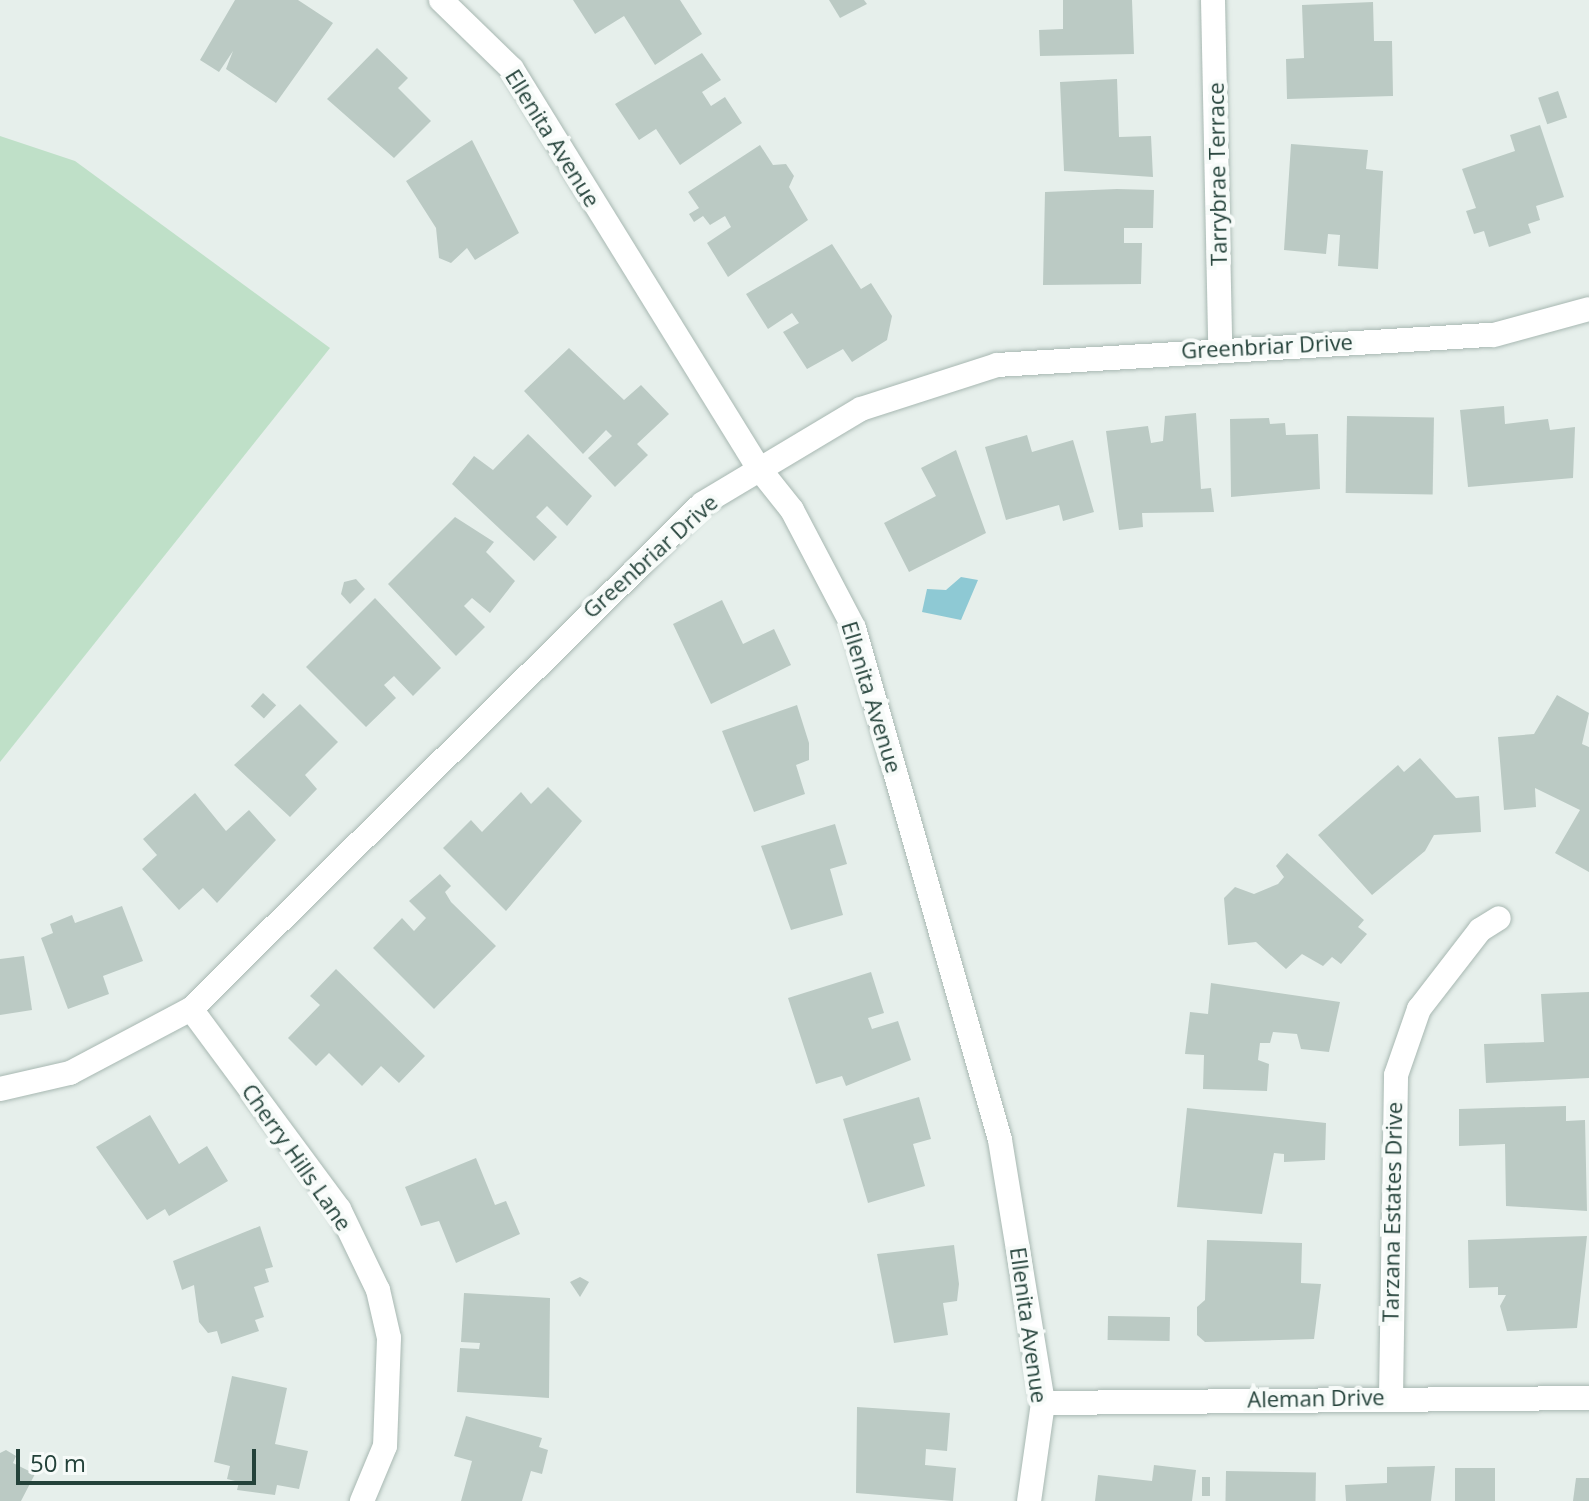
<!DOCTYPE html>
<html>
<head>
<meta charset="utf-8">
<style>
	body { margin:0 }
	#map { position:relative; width:1589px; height:1501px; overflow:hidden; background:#e6efeb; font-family:"Open Sans",sans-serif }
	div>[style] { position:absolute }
	.green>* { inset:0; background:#bfe0c8 }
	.water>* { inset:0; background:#8ec9d4 }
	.building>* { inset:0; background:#bbcac4; transform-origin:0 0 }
	.roads { filter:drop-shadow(0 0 2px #a8b8b2) drop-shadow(0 0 2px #a8b8b2) }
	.minor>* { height:24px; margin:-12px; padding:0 12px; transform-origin:12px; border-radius:12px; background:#fff }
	span { translate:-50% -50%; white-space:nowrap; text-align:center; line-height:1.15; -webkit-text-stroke:8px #f7fbf9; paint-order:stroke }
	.street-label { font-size:22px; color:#24423a }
	.scale { position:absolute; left:16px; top:1449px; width:240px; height:36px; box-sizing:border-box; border:4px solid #24423a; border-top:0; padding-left:10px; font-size:24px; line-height:28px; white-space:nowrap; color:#24423a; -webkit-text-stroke:6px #f7fbf9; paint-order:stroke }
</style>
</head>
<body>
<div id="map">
	<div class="green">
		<div style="clip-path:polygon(0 136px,75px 161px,330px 348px,0 762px)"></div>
	</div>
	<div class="water">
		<div style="clip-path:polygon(961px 577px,978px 580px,961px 620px,922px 612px,927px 589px,946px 590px)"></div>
	</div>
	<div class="building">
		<div style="clip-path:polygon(235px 0,298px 0,333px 23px,276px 103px,226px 69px,233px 51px,219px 72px,200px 60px)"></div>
		<div style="clip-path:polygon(573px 0,680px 0,702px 34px,655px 65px,624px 16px,595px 34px)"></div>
		<div style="clip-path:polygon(829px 0,864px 0,867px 4px,840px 18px)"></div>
		<div style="clip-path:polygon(1063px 0,1132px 0,1134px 54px,1040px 56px,1039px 30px,1063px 29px)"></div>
		<div style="clip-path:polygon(1373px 2px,1374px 41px,1392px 41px,1393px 96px,1287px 99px,1286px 59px,1304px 58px,1302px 5px)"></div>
		<div style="clip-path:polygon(377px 48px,408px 78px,398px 88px,431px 121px,394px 158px,327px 99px)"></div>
		<div style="clip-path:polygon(702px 53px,721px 80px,702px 92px,711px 106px,725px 97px,742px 123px,680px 165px,656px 129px,639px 140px,615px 104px)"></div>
		<div style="clip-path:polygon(1117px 79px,1119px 137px,1151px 136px,1153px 177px,1064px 171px,1060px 82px)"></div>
		<div style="left:1558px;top:91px;width:28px;height:21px;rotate:71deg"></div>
		<div style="clip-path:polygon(1540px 125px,1564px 197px,1536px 206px,1540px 220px,1528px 224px,1531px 233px,1489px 247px,1484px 231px,1474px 234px,1466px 211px,1476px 208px,1462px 169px,1515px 151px,1510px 135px)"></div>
		<div style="clip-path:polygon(472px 140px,519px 233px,475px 260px,467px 248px,451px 263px,439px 258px,436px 228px,406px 181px)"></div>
		<div style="clip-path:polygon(1291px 144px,1368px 150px,1366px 169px,1383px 171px,1378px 269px,1338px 266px,1340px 235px,1328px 234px,1326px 254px,1284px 250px)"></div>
		<div style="clip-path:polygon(760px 145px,773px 165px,786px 164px,794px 176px,789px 187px,808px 220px,728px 277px,707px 243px,731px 227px,725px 216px,710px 225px,703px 216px,694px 222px,689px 214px,699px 208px,688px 192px)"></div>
		<div style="clip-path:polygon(1117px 189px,1154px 190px,1153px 228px,1124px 228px,1124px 243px,1142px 243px,1141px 284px,1043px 285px,1045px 192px)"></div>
		<div style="clip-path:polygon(832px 244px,861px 289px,871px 283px,892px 316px,887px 340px,852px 362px,843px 349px,807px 369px,783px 332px,799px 323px,792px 313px,768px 329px,746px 294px)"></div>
		<div style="clip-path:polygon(569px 348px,624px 400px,641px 385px,669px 414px,637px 444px,648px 455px,615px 487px,588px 458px,612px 436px,606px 430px,583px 454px,524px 391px)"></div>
		<div style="clip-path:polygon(1504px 406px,1505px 424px,1548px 419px,1550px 430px,1575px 427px,1573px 478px,1468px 487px,1460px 410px)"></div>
		<div style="clip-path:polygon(1196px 413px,1201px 489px,1211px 488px,1214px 512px,1142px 513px,1143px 527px,1119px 530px,1106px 431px,1148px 426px,1151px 443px,1163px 441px,1165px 416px)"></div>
		<div style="left:1347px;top:416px;width:87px;height:77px;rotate:1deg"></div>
		<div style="clip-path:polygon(1269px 418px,1270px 424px,1285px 423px,1286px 435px,1318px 434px,1320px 489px,1231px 497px,1230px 419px)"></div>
		<div style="clip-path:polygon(528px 434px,592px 496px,567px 526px,547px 506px,536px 517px,557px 537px,534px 561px,452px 484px,474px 456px,493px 470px)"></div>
		<div style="clip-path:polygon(1027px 435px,1032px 452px,1073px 440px,1094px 512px,1063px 521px,1059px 505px,1006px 520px,985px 447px)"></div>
		<div style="clip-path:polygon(956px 450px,986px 533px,909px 572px,884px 523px,936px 496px,921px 468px)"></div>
		<div style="clip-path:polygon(455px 517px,494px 542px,486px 552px,515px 581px,490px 613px,472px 598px,464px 606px,485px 627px,456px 656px,388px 584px)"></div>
		<div style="clip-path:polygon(356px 579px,365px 589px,350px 604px,341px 594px,344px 582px)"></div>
		<div style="clip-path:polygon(375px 598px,441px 668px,413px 696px,394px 676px,384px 685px,396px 698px,366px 727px,306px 667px)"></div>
		<div style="clip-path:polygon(722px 600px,743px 644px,774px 629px,791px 665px,711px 704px,673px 624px)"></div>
		<div style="left:263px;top:693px;width:18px;height:18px;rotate:43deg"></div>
		<div style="clip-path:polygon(1557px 695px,1589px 713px,1582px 744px,1589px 747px,1589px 872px,1555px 853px,1580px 810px,1535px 788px,1536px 807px,1504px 810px,1498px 737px,1534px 734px)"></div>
		<div style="clip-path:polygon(300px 704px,338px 742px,305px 775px,317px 789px,290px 817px,234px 765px)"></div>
		<div style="clip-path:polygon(797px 705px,809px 743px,809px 760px,796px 765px,805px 794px,754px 812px,722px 731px)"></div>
		<div style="clip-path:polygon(1420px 758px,1456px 798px,1479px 796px,1481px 832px,1434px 835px,1425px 851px,1372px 895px,1318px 835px,1398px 765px,1404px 772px)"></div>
		<div style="clip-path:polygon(548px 787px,582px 821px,506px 911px,443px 848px,471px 820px,482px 832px,521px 792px,531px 804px)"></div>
		<div style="clip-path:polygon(195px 793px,226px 831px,249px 810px,276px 840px,217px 903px,203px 888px,179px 910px,142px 869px,157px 855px,143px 839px)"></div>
		<div style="clip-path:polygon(835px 824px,847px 864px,830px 869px,843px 915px,791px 930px,761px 846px)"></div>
		<div style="clip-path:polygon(1287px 853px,1364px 920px,1358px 927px,1367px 934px,1341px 964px,1332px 957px,1323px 966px,1302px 954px,1286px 969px,1256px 942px,1228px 945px,1224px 898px,1235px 887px,1254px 894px,1278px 884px,1284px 877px,1276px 866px)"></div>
		<div style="clip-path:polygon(440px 874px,451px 886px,445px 892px,451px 902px,496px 946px,434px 1009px,373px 948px,402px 918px,414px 931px,426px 918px,409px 901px)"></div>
		<div style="clip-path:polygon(122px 906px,143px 961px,103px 976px,109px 994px,68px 1009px,41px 938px,53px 933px,50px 924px,72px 915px,75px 923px)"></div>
		<div style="clip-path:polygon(24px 956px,32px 1010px,0 1015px,0 959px)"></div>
		<div style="clip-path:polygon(336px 969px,425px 1056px,399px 1083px,381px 1066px,362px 1086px,329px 1053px,316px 1066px,288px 1038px,320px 1005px,310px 996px)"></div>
		<div style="clip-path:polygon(871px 972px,884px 1013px,868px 1018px,872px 1029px,898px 1021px,911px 1060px,846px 1086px,842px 1076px,816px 1084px,788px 998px)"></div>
		<div style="clip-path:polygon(1211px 983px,1340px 1002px,1329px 1052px,1301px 1049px,1297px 1034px,1273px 1032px,1270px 1043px,1260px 1043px,1258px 1060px,1269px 1064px,1267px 1091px,1203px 1089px,1204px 1055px,1185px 1054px,1190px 1012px,1208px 1014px)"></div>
		<div style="clip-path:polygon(1589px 992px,1589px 1078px,1486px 1083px,1484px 1044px,1544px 1042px,1541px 994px)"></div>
		<div style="clip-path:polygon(919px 1097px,931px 1139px,913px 1144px,925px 1186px,868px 1203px,843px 1119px)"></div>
		<div style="clip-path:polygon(1566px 1106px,1566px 1121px,1585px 1120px,1587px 1211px,1506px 1206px,1505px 1144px,1459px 1146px,1459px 1109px)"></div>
		<div style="clip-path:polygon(1187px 1108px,1326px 1123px,1325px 1160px,1284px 1162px,1284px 1154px,1274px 1153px,1262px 1214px,1177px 1207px)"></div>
		<div style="clip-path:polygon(150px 1115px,179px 1164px,207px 1146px,228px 1181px,169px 1216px,165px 1209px,147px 1220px,96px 1147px)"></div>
		<div style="clip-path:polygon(476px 1158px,495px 1205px,506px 1201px,520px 1234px,456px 1263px,439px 1221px,421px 1226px,405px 1187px)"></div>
		<div style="clip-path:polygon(260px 1226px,273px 1267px,265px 1269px,269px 1282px,254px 1287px,264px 1317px,255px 1320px,259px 1331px,221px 1344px,217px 1331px,208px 1333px,199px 1322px,194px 1285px,182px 1290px,173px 1261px)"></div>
		<div style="clip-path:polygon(1587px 1236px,1577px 1328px,1507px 1331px,1500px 1306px,1506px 1295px,1498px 1295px,1498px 1287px,1469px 1288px,1468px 1240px)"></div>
		<div style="clip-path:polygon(1207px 1240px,1302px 1243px,1301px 1283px,1321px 1284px,1314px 1339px,1205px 1342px,1197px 1335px,1197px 1307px,1205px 1300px)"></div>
		<div style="clip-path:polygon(954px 1245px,959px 1284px,957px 1301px,943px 1303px,948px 1335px,894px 1343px,877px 1254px)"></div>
		<div style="clip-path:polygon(580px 1277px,589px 1282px,580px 1297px,570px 1282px)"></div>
		<div style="clip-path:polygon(464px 1293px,550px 1298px,549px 1398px,457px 1392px,460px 1348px,479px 1349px,480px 1343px,461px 1342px)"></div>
		<div style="left:1108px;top:1316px;width:62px;height:24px;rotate:1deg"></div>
		<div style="clip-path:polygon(232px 1376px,287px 1388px,275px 1444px,308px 1451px,299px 1489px,277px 1485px,275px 1495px,237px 1490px,239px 1482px,227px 1479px,230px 1466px,214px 1462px)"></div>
		<div style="clip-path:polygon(857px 1407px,950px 1413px,947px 1451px,926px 1449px,925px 1465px,956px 1468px,953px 1501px,856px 1493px)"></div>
		<div style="clip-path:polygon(466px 1416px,542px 1438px,539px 1447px,548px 1450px,542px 1474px,531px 1471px,522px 1501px,461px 1501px,472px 1461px,454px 1456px)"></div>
		<div style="clip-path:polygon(6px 1450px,16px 1456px,13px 1463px,35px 1474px,21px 1501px,0 1501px,0 1453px)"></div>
		<div style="clip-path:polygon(1154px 1465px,1196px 1470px,1192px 1501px,1095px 1501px,1098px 1475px,1152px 1481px)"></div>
		<div style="clip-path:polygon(1435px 1466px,1431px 1501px,1346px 1501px,1345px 1485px,1387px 1483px,1387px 1467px)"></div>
		<div style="left:1495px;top:1468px;width:33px;height:40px;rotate:90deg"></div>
		<div style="left:1226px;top:1471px;width:90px;height:30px;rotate:1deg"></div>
		<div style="left:1202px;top:1477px;width:8px;height:19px"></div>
		<div style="clip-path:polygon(1576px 1478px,1589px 1478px,1589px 1501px,1573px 1501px)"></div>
	</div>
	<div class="roads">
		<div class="minor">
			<div style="left:441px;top:0;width:99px;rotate:44.2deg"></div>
			<div style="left:512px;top:69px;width:467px;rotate:58.3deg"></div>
			<div style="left:757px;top:466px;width:56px;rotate:51.5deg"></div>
			<div style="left:792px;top:510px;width:133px;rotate:62.3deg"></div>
			<div style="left:854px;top:628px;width:532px;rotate:74.08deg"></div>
			<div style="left:1000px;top:1140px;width:266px;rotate:80.7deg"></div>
			<div style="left:1043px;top:1403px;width:99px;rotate:98.1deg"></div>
			<div style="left:1213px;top:0;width:348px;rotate:88.8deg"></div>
			<div style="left:191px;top:1009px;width:249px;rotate:53.5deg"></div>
			<div style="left:339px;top:1209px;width:90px;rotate:64.3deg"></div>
			<div style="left:378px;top:1290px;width:49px;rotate:77.1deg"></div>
			<div style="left:389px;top:1338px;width:108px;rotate:92.1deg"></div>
			<div style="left:385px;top:1446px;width:60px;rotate:112.7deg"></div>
			<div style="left:0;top:1089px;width:72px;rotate:-12.9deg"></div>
			<div style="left:70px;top:1073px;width:137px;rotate:-27.9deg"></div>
			<div style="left:191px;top:1009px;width:718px;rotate:-44.66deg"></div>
			<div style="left:702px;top:504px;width:185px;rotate:-30.9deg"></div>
			<div style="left:861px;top:409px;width:143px;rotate:-17.9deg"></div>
			<div style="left:997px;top:365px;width:498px;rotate:-3.5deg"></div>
			<div style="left:1494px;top:335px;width:98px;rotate:-15.3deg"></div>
			<div style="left:1391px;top:1397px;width:322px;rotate:-89.1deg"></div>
			<div style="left:1396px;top:1075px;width:70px;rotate:-70.8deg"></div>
			<div style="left:1419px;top:1009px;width:100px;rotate:-52.3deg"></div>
			<div style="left:1480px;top:930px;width:22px;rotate:-32deg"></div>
			<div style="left:1043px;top:1403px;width:546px;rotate:-0.52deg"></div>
		</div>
	</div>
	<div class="street-label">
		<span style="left:553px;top:138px;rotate:58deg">Ellenita Avenue</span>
		<span style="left:1217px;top:174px;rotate:-91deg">Tarrybrae Terrace</span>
		<span style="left:1267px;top:346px;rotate:-3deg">Greenbriar Drive</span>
		<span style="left:650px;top:556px;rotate:-42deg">Greenbriar Drive</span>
		<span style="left:872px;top:697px;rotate:73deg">Ellenita Avenue</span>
		<span style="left:297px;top:1157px;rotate:55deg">Cherry Hills Lane</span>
		<span style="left:1392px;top:1212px;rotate:-89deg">Tarzana Estates Drive</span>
		<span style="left:1029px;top:1325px;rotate:82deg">Ellenita Avenue</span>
		<span style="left:1316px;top:1398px;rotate:-1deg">Aleman Drive</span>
	</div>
	<div class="scale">50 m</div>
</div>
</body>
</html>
